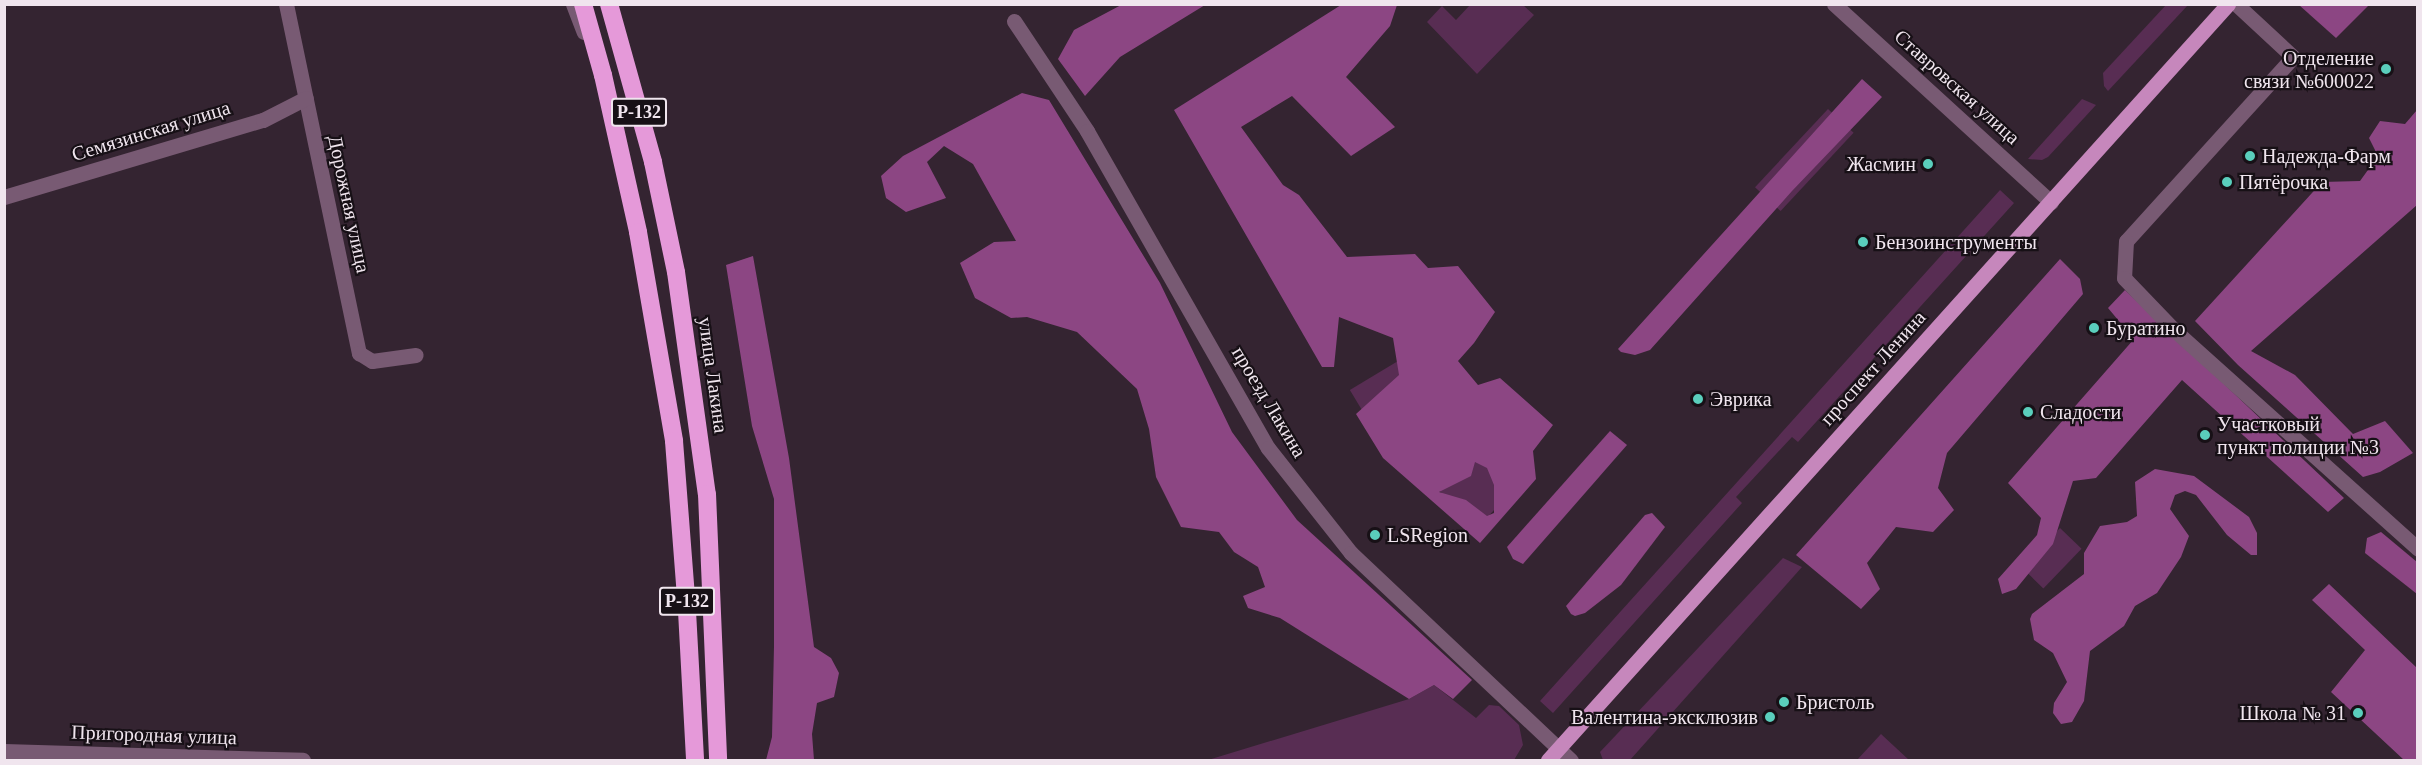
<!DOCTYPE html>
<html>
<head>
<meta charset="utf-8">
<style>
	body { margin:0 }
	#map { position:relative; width:2422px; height:765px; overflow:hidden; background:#342431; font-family:Georgia,serif }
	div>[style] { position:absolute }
	.green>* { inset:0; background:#582d53; transform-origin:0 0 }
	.forest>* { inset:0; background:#8c4683 }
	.minor>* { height:15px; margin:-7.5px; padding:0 7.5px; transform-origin:7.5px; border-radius:7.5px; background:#785a73 }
	.major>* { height:15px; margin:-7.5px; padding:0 7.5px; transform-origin:7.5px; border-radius:7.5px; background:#c687bc }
	.highway>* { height:18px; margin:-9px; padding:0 9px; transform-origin:9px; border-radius:9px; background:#e599d9 }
	.dots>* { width:16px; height:16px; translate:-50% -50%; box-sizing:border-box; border:3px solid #171016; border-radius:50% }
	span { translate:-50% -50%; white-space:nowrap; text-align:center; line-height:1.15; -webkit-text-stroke:4.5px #171016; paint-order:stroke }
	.shield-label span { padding:2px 4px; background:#171016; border:2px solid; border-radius:4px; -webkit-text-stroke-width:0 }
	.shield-label { font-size:18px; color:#f0e5ee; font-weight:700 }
	.poi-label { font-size:20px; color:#f0e5ee }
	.right { translate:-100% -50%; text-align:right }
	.left { translate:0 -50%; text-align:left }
	.street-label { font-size:20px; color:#f0e5ee }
	.frame { position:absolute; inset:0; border:6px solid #f0e5ee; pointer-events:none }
</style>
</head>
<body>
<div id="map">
	<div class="green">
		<div style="clip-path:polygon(1470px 5px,1523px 5px,1534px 15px,1477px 74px,1427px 22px,1442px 6px,1456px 20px)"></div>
		<div style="clip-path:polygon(2166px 5px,2188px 5px,2108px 91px,2104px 86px,2103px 73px)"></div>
		<div style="clip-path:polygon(2082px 99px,2096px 105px,2048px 157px,2042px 160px,2028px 159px)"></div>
		<div style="left:1828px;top:109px;width:35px;height:107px;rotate:43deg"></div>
		<div style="clip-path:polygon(2000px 190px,2014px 203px,1798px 442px,1792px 437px,1736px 497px,1742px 503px,1553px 713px,1540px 701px)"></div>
		<div style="left:1403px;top:358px;width:60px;height:62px;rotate:59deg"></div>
		<div style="left:1484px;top:430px;width:61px;height:75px;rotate:42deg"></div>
		<div style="left:2060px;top:528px;width:30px;height:55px;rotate:44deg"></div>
		<div style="clip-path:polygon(1783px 558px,1802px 567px,1630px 760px,1603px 760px,1600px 752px)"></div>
		<div style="clip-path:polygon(1434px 685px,1476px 718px,1489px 705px,1499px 706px,1519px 725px,1523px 745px,1514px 760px,1208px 760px,1409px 699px)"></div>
		<div style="clip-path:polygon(1881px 734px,1909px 760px,1857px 760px)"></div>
	</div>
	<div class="forest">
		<div style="clip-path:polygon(1123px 4px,1205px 5px,1120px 57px,1085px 96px,1058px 59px,1074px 30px)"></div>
		<div style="clip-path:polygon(evenodd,1341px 5px,1397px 5px,1390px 26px,1346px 77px,1395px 127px,1351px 156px,1292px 96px,1241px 127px,1283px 185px,1299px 195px,1347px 257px,1415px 254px,1428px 268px,1458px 266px,1495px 312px,1474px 343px,1458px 361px,1478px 385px,1500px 378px,1553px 425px,1533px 451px,1536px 479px,1480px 543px,1383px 458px,1356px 414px,1399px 375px,1393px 338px,1339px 317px,1334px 367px,1322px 367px,1174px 110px,1341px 5px,1475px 462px,1487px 468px,1494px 485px,1494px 513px,1487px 516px,1466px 500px,1439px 492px,1471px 476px,1475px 462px)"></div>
		<div style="clip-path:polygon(2299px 5px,2369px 5px,2336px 38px)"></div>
		<div style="clip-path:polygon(1862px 79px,1882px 97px,1792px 191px,1650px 350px,1635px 355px,1621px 352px,1618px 349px)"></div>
		<div style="clip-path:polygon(1022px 93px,1049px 100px,1160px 283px,1232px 432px,1297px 520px,1472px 680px,1453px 699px,1434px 685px,1409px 699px,1280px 618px,1248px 608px,1243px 596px,1265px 587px,1258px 567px,1234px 552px,1219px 532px,1181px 527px,1156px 477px,1149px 429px,1137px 389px,1077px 332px,1027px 317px,1011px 318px,975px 298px,960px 263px,994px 242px,1016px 241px,973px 164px,944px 146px,927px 162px,946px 198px,906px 212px,886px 198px,881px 176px,903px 156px)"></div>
		<div style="clip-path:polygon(2417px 110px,2417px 205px,2251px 351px,2295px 375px,2353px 434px,2385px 421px,2413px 453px,2380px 472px,2363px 477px,2238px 365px,2195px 321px,2322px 182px,2360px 181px,2378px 156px,2369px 138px,2380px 121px,2405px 124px)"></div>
		<div style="clip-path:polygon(753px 256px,789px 458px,814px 647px,831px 658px,839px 673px,834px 697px,817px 703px,812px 734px,814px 760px,766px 760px,772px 737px,774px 646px,774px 499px,752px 426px,726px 265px)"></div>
		<div style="clip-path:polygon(2060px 259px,2080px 279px,2083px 294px,1947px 453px,1938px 488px,1954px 510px,1933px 532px,1896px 527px,1867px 563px,1880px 589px,1861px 609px,1796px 555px)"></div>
		<div style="clip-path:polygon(2125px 290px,2344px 498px,2328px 512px,2182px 380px,2096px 478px,2073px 481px,2053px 544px,2016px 589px,2002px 594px,1998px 579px,2037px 535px,2041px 518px,2008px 483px,2134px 339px,2108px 308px)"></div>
		<div style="clip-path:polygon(1610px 431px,1627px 445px,1523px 564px,1513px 559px,1507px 547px)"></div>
		<div style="clip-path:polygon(2155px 469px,2194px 476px,2249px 517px,2257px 533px,2257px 555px,2251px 555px,2227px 535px,2196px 495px,2185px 491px,2175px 495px,2170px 509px,2189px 536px,2181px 557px,2157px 593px,2135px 606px,2124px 626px,2090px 651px,2084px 701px,2072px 722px,2061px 724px,2053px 713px,2054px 703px,2067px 682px,2053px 653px,2034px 640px,2030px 619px,2032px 614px,2084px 574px,2084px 553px,2100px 526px,2127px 522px,2137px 516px,2135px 482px)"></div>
		<div style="clip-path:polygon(1652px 513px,1665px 527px,1621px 585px,1585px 613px,1575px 616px,1571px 614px,1566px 606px,1645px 515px)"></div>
		<div style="clip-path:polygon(2381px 532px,2417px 562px,2417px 594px,2365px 553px,2367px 538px)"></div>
		<div style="clip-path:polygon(2329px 584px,2417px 668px,2417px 760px,2404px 760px,2331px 692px,2365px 650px,2312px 600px)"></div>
	</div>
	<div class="minor">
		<div style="left:286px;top:4px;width:357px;rotate:78.2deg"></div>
		<div style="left:359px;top:353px;width:15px;rotate:32deg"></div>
		<div style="left:372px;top:361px;width:44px;rotate:-7.8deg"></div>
		<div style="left:573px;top:4px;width:30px;rotate:69deg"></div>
		<div style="left:1834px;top:4px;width:294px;rotate:42.4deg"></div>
		<div style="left:2236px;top:4px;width:78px;rotate:42.9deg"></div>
		<div style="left:2293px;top:57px;width:248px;rotate:132.2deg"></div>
		<div style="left:2126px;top:241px;width:37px;rotate:93deg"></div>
		<div style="left:2124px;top:278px;width:71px;rotate:46.1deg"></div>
		<div style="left:2173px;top:329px;width:329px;rotate:41.9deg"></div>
		<div style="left:1014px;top:21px;width:132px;rotate:56.4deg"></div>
		<div style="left:1087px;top:131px;width:365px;rotate:60.3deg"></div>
		<div style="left:1268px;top:448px;width:134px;rotate:51.7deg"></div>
		<div style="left:1351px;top:553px;width:302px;rotate:43.3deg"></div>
		<div style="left:4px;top:197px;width:270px;rotate:-16.6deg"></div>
		<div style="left:263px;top:120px;width:48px;rotate:-27.1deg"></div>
		<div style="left:4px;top:751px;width:299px;rotate:1.7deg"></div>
	</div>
	<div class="major">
		<div style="left:1548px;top:760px;width:1017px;rotate:-48.03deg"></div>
	</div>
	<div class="highway">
		<div style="left:583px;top:4px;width:74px;rotate:74.3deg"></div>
		<div style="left:603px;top:75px;width:161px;rotate:77.4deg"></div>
		<div style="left:638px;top:232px;width:212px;rotate:80.2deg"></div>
		<div style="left:674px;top:441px;width:170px;rotate:85.6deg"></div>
		<div style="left:687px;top:611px;width:149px;rotate:86.9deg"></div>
		<div style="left:609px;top:4px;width:164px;rotate:74.4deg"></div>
		<div style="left:653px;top:162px;width:112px;rotate:78.2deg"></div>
		<div style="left:676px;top:272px;width:224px;rotate:82.1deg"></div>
		<div style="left:707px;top:494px;width:266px;rotate:87.6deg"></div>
	</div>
	<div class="dots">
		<div style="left:2386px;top:69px;background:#5acebc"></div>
		<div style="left:2250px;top:156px;background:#5acebc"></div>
		<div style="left:1928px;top:164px;background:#5acebc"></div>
		<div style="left:2227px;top:182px;background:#5acebc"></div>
		<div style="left:1863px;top:242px;background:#5acebc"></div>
		<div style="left:2094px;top:328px;background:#5acebc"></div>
		<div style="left:1698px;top:399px;background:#5acebc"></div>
		<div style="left:2028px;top:412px;background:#5acebc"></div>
		<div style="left:2205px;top:435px;background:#5acebc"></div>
		<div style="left:1375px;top:535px;background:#5acebc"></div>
		<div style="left:1784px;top:702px;background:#5acebc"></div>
		<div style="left:2358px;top:713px;background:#5acebc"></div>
		<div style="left:1770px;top:717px;background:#5acebc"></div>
	</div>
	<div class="shield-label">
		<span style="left:639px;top:112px">Р-132</span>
		<span style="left:687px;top:601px">Р-132</span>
	</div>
	<div class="poi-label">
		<span class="right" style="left:2374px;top:70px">Отделение<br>связи №600022</span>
		<span class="left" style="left:2262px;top:156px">Надежда-Фарм</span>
		<span class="right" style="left:1916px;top:164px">Жасмин</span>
		<span class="left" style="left:2239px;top:182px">Пятёрочка</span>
		<span class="left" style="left:1875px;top:242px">Бензоинструменты</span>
		<span class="left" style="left:2106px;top:328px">Буратино</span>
		<span class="left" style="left:1710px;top:399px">Эврика</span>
		<span class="left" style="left:2040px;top:412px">Сладости</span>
		<span class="left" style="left:2217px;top:436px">Участковый<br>пункт полиции №3</span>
		<span class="left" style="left:1387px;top:535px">LSRegion</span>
		<span class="left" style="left:1796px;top:702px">Бристоль</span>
		<span class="right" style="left:2346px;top:713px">Школа № 31</span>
		<span class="right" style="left:1758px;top:717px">Валентина-эксклюзив</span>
	</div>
	<div class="street-label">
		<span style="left:1957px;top:87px;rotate:42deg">Ставровская улица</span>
		<span style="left:151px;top:131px;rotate:-17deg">Семязинская улица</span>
		<span style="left:349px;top:204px;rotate:78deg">Дорожная улица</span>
		<span style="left:1873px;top:368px;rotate:-48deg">проспект Ленина</span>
		<span style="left:713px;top:375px;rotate:82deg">улица Лакина</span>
		<span style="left:1269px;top:402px;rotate:59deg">проезд Лакина</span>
		<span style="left:154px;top:735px;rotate:2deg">Пригородная улица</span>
	</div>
	<div class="frame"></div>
</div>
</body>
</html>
